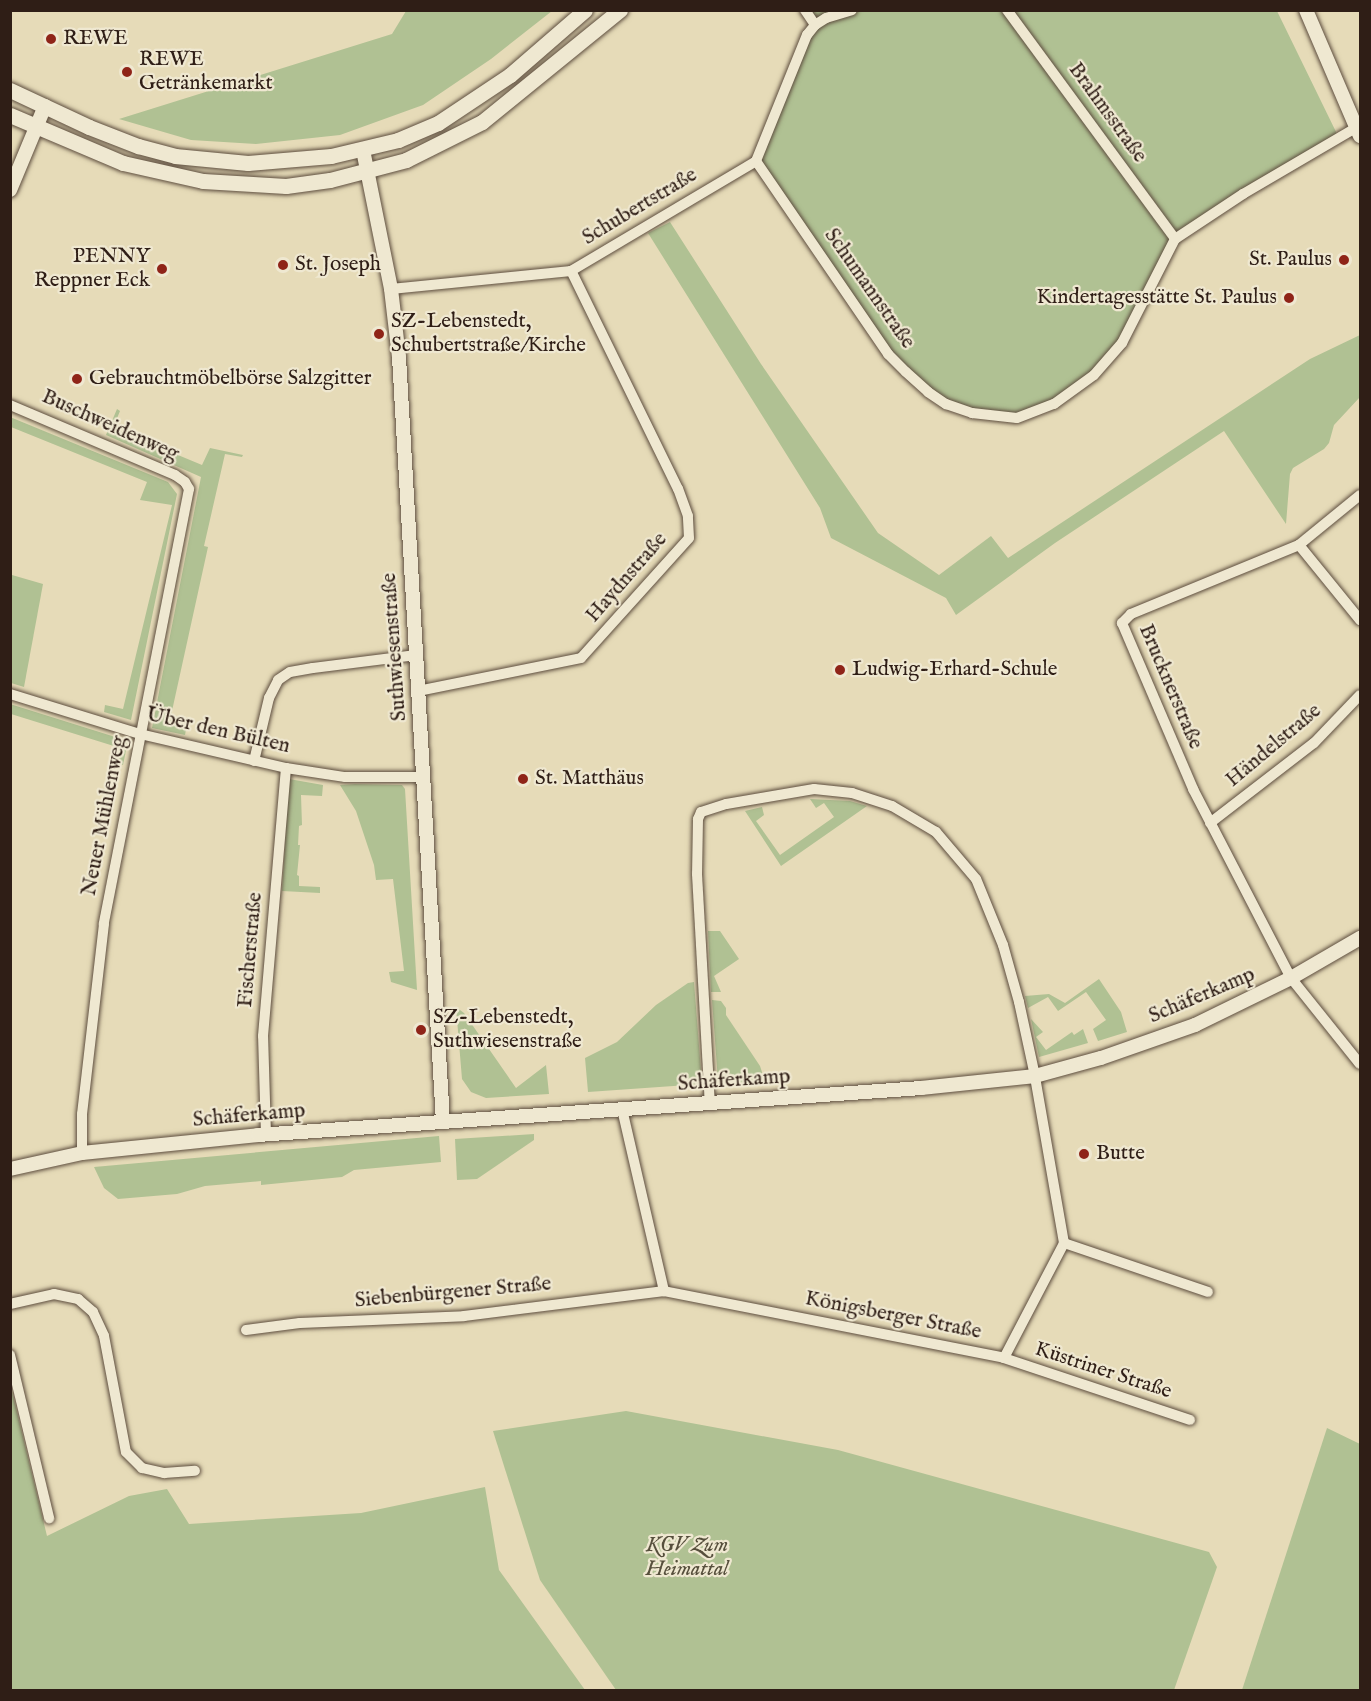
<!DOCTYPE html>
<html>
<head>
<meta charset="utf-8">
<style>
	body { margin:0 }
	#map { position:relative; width:1371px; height:1701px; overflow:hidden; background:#e6dbb8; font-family:"IM FELL English",serif }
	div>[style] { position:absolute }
	.green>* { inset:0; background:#b0c193 }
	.roads { filter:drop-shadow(0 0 2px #5d4d3e) drop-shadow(0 0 2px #5d4d3e) }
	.minor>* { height:10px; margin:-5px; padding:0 5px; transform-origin:5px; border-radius:5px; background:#efe8d1 }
	.tertiary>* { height:14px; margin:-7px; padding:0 7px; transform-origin:7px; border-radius:7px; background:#efe8d1 }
	.secondary>* { height:15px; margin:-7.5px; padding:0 7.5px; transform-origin:7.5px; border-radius:7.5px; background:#efe8d1 }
	.dots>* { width:16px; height:16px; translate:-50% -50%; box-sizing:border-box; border:3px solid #efe8d1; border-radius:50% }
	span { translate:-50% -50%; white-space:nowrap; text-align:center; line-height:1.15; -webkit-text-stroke:4.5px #efe8d1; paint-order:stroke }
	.poi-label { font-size:21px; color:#2f1e16 }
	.left { translate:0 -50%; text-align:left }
	.right { translate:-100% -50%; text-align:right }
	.street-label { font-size:21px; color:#2f1e16 }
	.park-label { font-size:21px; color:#564f3c; font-style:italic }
	.frame { position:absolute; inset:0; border:12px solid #2f1e16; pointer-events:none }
</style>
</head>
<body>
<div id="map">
	<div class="green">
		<div style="clip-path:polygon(805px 10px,1277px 11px,1339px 138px,1176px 239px,1122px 343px,1056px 407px,1017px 418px,946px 404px,888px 354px,756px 161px,815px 25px)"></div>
		<div style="clip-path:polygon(406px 11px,552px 11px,491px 59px,423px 105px,340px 135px,256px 144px,191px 140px,119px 119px,392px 34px)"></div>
		<div style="clip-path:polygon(670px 222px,761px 364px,878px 533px,939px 575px,991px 536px,1008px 558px,1310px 359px,1360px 335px,1360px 397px,1334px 425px,1329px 443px,1324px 449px,1293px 468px,1290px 474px,1286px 524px,1224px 431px,1055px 543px,956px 615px,946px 598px,831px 538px,820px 508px,648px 233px)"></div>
		<div style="clip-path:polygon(117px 409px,120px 411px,113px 428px,202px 465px,210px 448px,243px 455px,242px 457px,225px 454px,204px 546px,208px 547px,170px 720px,187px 724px,185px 735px,152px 728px,201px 477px,106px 435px)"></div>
		<div style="clip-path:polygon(10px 417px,168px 482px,177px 494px,131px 720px,104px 712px,105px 705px,123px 709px,172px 505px,140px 500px,147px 482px,11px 427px)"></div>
		<div style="clip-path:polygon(12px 575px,43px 584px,24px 687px,11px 683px)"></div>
		<div style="clip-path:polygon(10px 704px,128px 741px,123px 765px,112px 761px,117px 747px,11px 714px)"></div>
		<div style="clip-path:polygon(289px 779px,323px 785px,322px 796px,301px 795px,302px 825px,299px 826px,298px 845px,300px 845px,297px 875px,299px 876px,299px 886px,320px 887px,320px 893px,282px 891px)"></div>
		<div style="clip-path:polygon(355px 784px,402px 785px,405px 789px,417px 990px,391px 982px,389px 972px,404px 971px,393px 879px,376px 880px,374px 865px,356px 811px,340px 785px)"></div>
		<div style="clip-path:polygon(810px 799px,850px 801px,867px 806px,781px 866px,745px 811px,762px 807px,764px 815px,756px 821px,780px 855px,834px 817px,824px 803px,816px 808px)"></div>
		<div style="clip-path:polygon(708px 931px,720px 931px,739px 959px,714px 976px,721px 992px,711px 992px)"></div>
		<div style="clip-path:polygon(1099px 979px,1121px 1012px,1127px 1032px,1098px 1041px,1093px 1029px,1106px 1020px,1086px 992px,1058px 1011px,1048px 997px,1028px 1008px,1025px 996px,1049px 994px,1065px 1003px)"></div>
		<div style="clip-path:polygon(694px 982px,702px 1084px,588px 1092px,585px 1058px,617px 1042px,656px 1005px,688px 983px)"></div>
		<div style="clip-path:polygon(712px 1000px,721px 1001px,726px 1008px,726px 1015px,760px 1066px,765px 1081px,720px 1084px,718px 1081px)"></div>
		<div style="clip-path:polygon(456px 1007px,464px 1013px,516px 1088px,546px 1065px,549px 1094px,486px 1098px,471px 1092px,462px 1079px)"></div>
		<div style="clip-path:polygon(1031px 1019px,1043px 1032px,1036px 1037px,1046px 1050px,1072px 1032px,1074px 1035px,1083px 1029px,1088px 1043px,1039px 1057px)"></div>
		<div style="clip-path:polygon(534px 1134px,534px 1140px,477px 1179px,457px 1180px,455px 1139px)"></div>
		<div style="clip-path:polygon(439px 1136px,441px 1162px,354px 1170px,342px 1177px,261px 1185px,261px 1181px,205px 1186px,177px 1194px,118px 1199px,104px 1188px,94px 1167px)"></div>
		<div style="clip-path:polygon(10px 1383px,47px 1536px,129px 1496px,167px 1489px,189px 1524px,361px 1513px,485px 1487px,499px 1570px,585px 1690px,11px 1690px)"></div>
		<div style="clip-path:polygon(626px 1411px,838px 1450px,1209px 1552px,1217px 1567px,1174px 1690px,616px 1690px,540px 1580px,493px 1431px)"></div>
		<div style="clip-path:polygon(1327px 1428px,1360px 1444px,1360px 1690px,1242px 1690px)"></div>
	</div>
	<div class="roads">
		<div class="minor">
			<div style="left:805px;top:10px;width:18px;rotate:56deg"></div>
			<div style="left:1007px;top:10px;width:284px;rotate:53.7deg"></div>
			<div style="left:756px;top:161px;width:234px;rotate:55.6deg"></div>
			<div style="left:888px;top:354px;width:25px;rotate:45deg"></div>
			<div style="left:906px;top:372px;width:30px;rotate:42deg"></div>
			<div style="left:928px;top:392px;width:22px;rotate:34deg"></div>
			<div style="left:946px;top:404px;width:28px;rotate:19deg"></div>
			<div style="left:972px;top:413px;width:45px;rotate:6.3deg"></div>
			<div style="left:1017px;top:418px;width:40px;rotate:-21deg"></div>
			<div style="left:1054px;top:404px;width:49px;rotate:-35.9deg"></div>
			<div style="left:1094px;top:375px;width:43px;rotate:-48.8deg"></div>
			<div style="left:1122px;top:343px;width:117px;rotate:-63deg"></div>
			<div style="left:1175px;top:239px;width:82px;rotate:-33.5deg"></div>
			<div style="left:1243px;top:194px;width:132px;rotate:-30.4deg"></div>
			<div style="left:391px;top:289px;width:181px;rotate:-5.7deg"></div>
			<div style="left:571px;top:271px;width:215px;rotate:-30.7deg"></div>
			<div style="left:756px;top:161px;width:136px;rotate:-68deg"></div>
			<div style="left:807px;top:35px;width:13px;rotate:-51deg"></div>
			<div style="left:815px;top:25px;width:13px;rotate:-32deg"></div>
			<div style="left:826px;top:18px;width:27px;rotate:-17deg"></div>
			<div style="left:10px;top:405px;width:179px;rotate:23deg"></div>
			<div style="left:175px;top:475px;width:12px;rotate:35deg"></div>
			<div style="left:185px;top:482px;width:8px;rotate:60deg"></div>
			<div style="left:189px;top:489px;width:443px;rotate:101.1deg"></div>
			<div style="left:104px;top:924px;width:191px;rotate:96.6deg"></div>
			<div style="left:82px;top:1114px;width:39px;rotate:90deg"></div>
			<div style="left:1360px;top:495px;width:79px;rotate:140.7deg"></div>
			<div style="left:1299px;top:545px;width:182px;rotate:157.7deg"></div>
			<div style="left:1131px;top:614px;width:13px;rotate:135deg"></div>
			<div style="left:1122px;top:623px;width:181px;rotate:66.8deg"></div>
			<div style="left:1193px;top:789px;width:213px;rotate:62.6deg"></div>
			<div style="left:1291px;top:978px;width:110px;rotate:51.3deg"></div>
			<div style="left:1299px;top:545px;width:97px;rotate:50.9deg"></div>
			<div style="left:418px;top:691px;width:166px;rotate:-11.4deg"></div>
			<div style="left:581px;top:658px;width:161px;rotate:-48deg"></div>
			<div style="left:689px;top:538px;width:22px;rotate:-93deg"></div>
			<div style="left:688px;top:516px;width:29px;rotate:-110deg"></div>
			<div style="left:678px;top:489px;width:243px;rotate:-116.1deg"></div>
			<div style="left:10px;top:694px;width:136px;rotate:17.1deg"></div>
			<div style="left:140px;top:734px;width:150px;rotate:13.1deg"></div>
			<div style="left:286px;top:768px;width:60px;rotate:8.7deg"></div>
			<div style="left:345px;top:777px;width:78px"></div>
			<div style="left:254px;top:761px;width:65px;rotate:-76.6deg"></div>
			<div style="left:269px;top:698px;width:20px;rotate:-63deg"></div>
			<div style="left:278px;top:680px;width:14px;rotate:-34deg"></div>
			<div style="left:290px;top:672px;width:23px;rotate:-10deg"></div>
			<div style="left:313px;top:668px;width:104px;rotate:-7.2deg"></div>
			<div style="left:1210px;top:823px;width:131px;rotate:-37.6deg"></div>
			<div style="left:1314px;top:743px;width:66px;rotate:-46.2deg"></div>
			<div style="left:622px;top:1109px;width:187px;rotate:77deg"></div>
			<div style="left:664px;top:1291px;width:347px;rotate:11.1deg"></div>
			<div style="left:1004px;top:1358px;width:130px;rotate:-62.4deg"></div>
			<div style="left:1064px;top:1243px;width:169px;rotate:-99.9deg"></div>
			<div style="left:1035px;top:1076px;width:76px;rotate:-102.2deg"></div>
			<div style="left:1019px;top:1002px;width:59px;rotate:-105.7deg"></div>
			<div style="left:1003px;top:945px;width:71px;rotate:-112.2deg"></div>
			<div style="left:976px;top:879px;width:62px;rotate:-130.4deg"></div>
			<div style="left:936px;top:832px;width:51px;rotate:-149.4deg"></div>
			<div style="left:892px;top:806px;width:42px;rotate:-162deg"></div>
			<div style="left:852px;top:793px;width:38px;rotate:-174deg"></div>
			<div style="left:814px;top:789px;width:89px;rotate:170.3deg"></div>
			<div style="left:726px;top:804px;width:26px;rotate:162deg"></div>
			<div style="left:701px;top:812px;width:8px;rotate:113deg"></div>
			<div style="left:698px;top:819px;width:55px;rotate:91deg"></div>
			<div style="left:697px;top:874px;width:230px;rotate:86.8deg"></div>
			<div style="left:266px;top:1135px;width:99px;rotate:-91.7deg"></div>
			<div style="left:263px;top:1036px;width:269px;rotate:-85.1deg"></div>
			<div style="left:1064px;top:1243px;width:152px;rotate:18.8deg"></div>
			<div style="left:10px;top:1304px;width:45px;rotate:-12.8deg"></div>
			<div style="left:54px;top:1294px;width:25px;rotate:12deg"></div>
			<div style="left:78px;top:1299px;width:20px;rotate:41deg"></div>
			<div style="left:93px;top:1312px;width:26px;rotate:65deg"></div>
			<div style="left:104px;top:1336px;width:118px;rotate:79.3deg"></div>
			<div style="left:126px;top:1452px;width:23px;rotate:45deg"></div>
			<div style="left:142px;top:1468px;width:23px;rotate:13deg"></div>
			<div style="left:164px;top:1473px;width:31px;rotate:-4deg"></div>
			<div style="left:246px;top:1330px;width:54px;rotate:-7.4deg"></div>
			<div style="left:300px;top:1323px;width:164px;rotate:-2.4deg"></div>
			<div style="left:464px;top:1316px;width:202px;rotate:-7.1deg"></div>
			<div style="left:10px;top:1355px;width:168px;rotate:76.5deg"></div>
			<div style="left:1004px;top:1358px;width:196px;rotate:18.4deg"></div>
		</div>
		<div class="tertiary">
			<div style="left:1306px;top:10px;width:137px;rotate:66.8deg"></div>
			<div style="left:363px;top:150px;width:142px;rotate:78.6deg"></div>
			<div style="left:391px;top:289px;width:68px;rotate:83.3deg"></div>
			<div style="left:399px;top:357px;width:766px;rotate:86.71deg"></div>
			<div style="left:10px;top:190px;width:91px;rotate:-67.4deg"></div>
			<div style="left:10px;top:1169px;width:74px;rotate:-12.5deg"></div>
			<div style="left:82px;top:1153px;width:177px;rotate:-5.8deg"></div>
			<div style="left:258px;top:1135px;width:665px;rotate:-4.05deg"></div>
			<div style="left:921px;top:1088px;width:115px;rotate:-6deg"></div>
			<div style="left:1035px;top:1076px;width:68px;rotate:-15.3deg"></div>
			<div style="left:1101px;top:1058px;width:100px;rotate:-19.3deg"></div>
			<div style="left:1195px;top:1025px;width:107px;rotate:-26.1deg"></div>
			<div style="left:1291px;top:978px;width:80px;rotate:-30.1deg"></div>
		</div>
		<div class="secondary">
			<div style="left:10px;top:90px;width:87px;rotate:25.1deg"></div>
			<div style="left:89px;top:127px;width:53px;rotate:21.2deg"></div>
			<div style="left:138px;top:146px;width:38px;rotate:15deg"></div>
			<div style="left:175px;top:156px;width:73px;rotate:5.5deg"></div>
			<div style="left:248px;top:163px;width:83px;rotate:-4.8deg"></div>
			<div style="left:331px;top:156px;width:69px;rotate:-13.4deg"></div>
			<div style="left:398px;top:140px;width:43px;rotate:-23deg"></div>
			<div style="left:438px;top:123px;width:87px;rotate:-33.7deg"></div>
			<div style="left:510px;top:75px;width:99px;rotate:-40.9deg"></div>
			<div style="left:10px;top:115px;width:123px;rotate:23deg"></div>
			<div style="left:123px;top:163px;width:82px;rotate:12.7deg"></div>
			<div style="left:203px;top:181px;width:83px;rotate:3.4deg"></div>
			<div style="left:286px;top:186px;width:44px;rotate:-7.8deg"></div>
			<div style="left:330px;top:180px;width:79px;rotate:-14.7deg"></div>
			<div style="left:406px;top:160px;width:85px;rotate:-26.6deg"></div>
			<div style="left:482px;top:122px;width:178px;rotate:-39.1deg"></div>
		</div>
	</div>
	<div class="dots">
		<div style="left:51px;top:39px;background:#8f2418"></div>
		<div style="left:127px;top:72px;background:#8f2418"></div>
		<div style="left:1344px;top:260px;background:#8f2418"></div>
		<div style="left:283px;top:265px;background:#8f2418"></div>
		<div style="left:162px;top:269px;background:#8f2418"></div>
		<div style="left:1289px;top:298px;background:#8f2418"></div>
		<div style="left:379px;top:334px;background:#8f2418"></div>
		<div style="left:77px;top:379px;background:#8f2418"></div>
		<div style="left:840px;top:670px;background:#8f2418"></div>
		<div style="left:523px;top:779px;background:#8f2418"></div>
		<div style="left:421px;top:1030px;background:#8f2418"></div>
		<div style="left:1084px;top:1154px;background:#8f2418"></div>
	</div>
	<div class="poi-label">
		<span class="left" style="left:63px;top:39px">REWE</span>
		<span class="left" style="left:139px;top:72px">REWE<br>Getränkemarkt</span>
		<span class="right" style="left:150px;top:269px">PENNY<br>Reppner Eck</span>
		<span class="right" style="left:1332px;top:260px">St. Paulus</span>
		<span class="left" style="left:295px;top:265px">St. Joseph</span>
		<span class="right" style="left:1277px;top:298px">Kindertagesstätte St. Paulus</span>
		<span class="left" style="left:391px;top:334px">SZ-Lebenstedt,<br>Schubertstraße/Kirche</span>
		<span class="left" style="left:89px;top:379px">Gebrauchtmöbelbörse Salzgitter</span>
		<span class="left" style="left:852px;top:670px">Ludwig-Erhard-Schule</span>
		<span class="left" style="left:535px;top:779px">St. Matthäus</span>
		<span class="left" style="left:433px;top:1030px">SZ-Lebenstedt,<br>Suthwiesenstraße</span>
		<span class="left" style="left:1096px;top:1154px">Butte</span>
	</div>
	<div class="street-label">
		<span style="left:1107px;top:113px;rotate:54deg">Brahmsstraße</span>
		<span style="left:640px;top:207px;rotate:-31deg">Schubertstraße</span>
		<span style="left:869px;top:289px;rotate:55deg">Schumannstraße</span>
		<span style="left:110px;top:426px;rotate:24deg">Buschweidenweg</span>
		<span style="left:627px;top:578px;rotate:-49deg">Haydnstraße</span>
		<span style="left:395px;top:647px;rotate:-94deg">Suthwiesenstraße</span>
		<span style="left:1170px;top:687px;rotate:67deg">Brucknerstraße</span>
		<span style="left:218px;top:731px;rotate:13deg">Über den Bülten</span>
		<span style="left:1274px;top:746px;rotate:-40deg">Händelstraße</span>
		<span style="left:105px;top:816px;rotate:-79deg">Neuer Mühlenweg</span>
		<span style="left:251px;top:950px;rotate:-85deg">Fischerstraße</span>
		<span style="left:1202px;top:996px;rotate:-23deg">Schäferkamp</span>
		<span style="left:734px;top:1081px;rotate:-4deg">Schäferkamp</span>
		<span style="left:249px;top:1116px;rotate:-5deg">Schäferkamp</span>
		<span style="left:453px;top:1293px;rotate:-5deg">Siebenbürgener Straße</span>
		<span style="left:893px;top:1316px;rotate:11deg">Königsberger Straße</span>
		<span style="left:1103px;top:1371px;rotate:18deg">Küstriner Straße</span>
	</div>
	<div class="park-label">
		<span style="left:687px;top:1558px">KGV Zum<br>Heimattal</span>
	</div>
	<div class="frame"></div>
</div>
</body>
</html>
